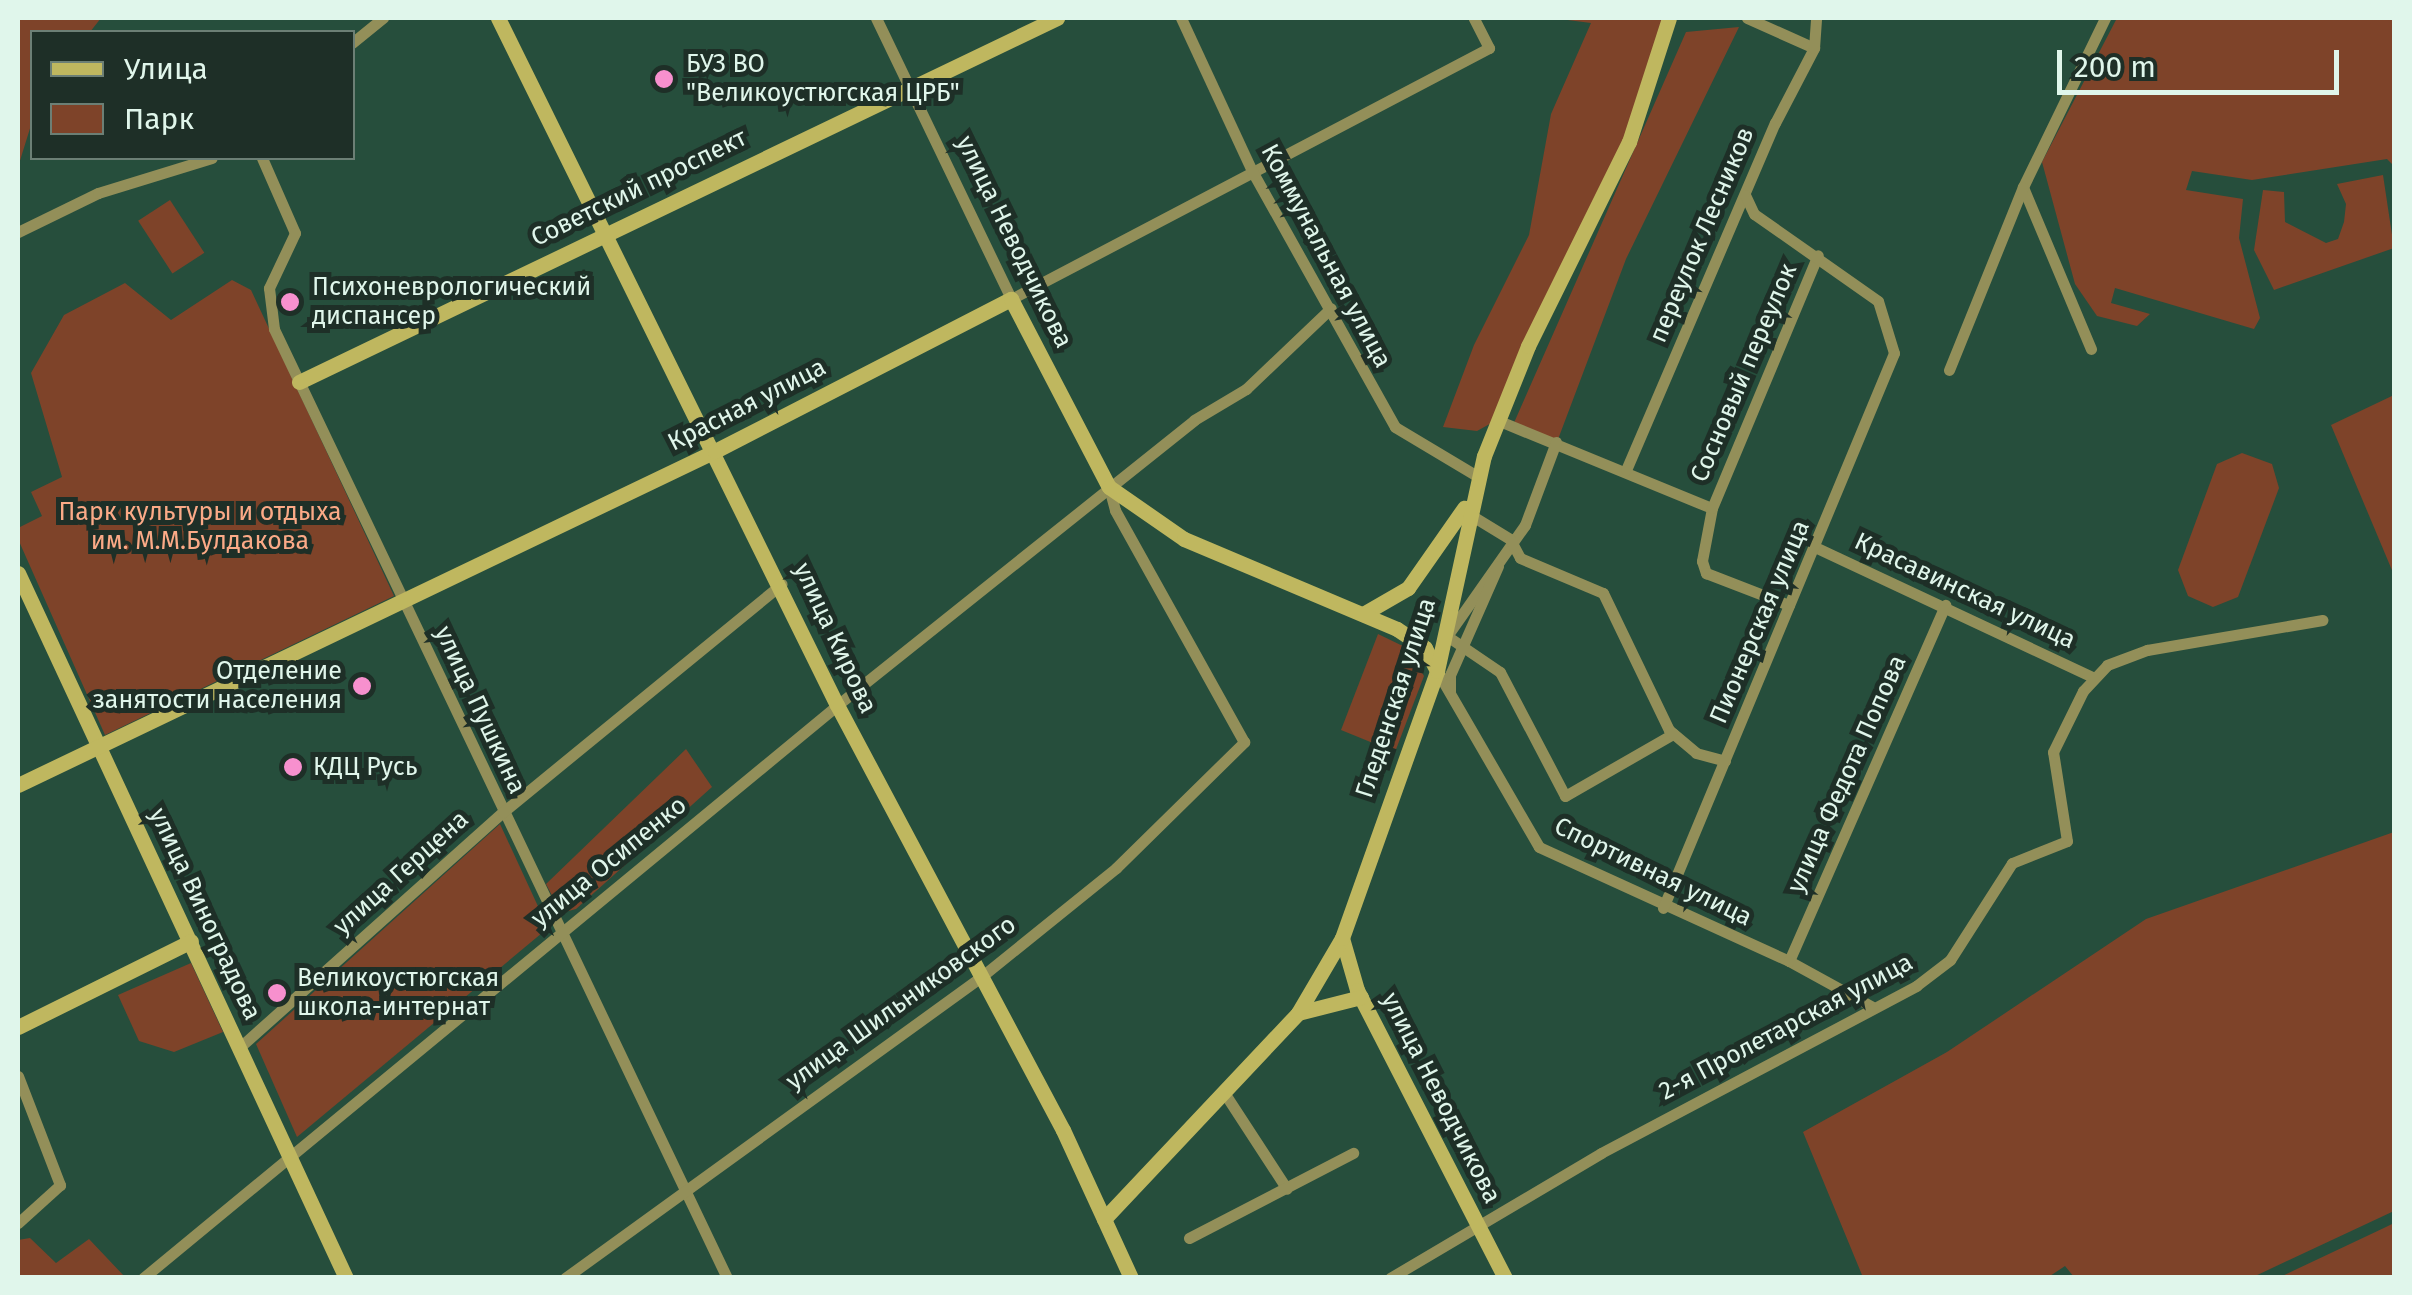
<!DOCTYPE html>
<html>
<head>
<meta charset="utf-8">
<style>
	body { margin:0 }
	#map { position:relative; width:2412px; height:1295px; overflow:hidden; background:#264e3c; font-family:"Fira Sans",sans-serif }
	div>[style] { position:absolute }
	.green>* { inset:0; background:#7e4329; transform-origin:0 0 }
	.street>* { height:11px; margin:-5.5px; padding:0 5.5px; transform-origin:5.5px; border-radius:5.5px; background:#938f59 }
	.secondary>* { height:15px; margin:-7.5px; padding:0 7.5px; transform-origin:7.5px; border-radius:7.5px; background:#bfb75f }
	.dots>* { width:28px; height:28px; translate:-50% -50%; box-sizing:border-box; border:5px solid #1e2f27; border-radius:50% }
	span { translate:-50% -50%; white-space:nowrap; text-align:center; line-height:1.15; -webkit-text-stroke:10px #1e2f27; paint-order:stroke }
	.poi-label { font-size:25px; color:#e0f6eb }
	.left { translate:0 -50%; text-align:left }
	.right { translate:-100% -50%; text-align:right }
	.street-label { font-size:25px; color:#e0f6eb }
	.park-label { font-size:25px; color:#fbaa87 }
	.frame { position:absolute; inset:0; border:20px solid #e0f6eb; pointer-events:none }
	.legend { position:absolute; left:30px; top:30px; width:325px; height:130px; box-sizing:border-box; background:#1e2f27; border:2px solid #6c7f75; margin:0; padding:12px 18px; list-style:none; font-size:30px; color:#e0f6eb }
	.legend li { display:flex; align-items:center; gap:20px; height:50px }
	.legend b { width:50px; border:2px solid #6c7f75 }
	.scale { position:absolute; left:2057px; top:50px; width:282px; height:45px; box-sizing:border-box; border:5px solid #e0f6eb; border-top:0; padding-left:12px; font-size:30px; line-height:35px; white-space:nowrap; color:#e0f6eb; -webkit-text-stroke:8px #1e2f27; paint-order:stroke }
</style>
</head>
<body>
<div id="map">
	<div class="green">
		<div style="clip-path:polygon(18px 18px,101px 18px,90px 32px,32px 32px,32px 122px,18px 167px)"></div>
		<div style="clip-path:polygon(1552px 18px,1669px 18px,1644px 101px,1497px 420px,1477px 431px,1443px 427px,1474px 345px,1529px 235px,1551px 114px,1591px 23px)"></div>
		<div style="clip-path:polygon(2117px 18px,2394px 18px,2394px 166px,2387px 159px,2252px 180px,2192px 171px,2186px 190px,2243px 199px,2239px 238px,2260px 318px,2254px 329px,2115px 288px,2111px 303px,2150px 314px,2137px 326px,2097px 316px,2075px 284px,2042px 162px)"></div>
		<div style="clip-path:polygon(1739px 27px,1626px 259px,1557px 442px,1513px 425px,1686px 32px)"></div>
		<div style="clip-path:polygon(2383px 175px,2394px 248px,2274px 290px,2254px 250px,2263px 190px,2284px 192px,2285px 222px,2326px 243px,2338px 239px,2344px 222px,2346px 204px,2337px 184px)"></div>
		<div style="left:170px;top:200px;width:63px;height:38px;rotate:57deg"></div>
		<div style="clip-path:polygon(232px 280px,251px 290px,394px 596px,105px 735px,18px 539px,18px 528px,42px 516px,31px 492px,62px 477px,31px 373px,64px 315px,125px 283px,171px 320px)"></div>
		<div style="clip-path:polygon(2394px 395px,2394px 575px,2331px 425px)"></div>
		<div style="clip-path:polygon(2242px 453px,2272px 464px,2279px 488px,2238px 597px,2213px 607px,2188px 596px,2178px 570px,2217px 464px)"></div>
		<div style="clip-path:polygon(1378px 634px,1407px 648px,1424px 676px,1395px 752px,1341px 730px)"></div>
		<div style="clip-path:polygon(686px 749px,712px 787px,576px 909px,561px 913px,546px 884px)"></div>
		<div style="clip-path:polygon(500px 824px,548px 928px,297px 1137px,256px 1044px)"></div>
		<div style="clip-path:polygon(2394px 832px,2394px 1211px,2253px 1277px,2074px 1277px,2065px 1266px,2047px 1278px,1862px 1275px,1803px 1132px,1947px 1052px,2146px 919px)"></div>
		<div style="clip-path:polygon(191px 963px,223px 1032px,174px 1052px,139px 1041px,118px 995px)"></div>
		<div style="clip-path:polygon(2394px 1223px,2394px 1277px,2280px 1277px,2386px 1227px)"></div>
		<div style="clip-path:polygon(30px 1238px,56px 1263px,89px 1239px,125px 1277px,18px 1277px,18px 1240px)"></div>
	</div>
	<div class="street">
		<div style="left:876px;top:18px;width:312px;rotate:64.3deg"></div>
		<div style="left:1011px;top:299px;width:540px;rotate:-27.7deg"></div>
		<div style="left:1489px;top:48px;width:34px;rotate:-117deg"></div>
		<div style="left:1181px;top:18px;width:169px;rotate:65.1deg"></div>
		<div style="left:1252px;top:171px;width:293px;rotate:60.8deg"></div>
		<div style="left:1395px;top:427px;width:96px;rotate:30.9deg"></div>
		<div style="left:1747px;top:18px;width:73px;rotate:24.1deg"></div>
		<div style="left:352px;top:43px;width:40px;rotate:-39deg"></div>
		<div style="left:262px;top:158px;width:82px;rotate:66.3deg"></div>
		<div style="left:295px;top:233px;width:61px;rotate:115.3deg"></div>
		<div style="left:269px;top:288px;width:41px;rotate:83deg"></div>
		<div style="left:274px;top:329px;width:1052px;rotate:64.48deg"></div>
		<div style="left:18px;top:232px;width:89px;rotate:-26deg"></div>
		<div style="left:98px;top:193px;width:119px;rotate:-17.1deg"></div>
		<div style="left:2091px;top:349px;width:176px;rotate:-112.8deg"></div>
		<div style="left:2023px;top:187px;width:188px;rotate:-64.1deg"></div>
		<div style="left:1949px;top:370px;width:197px;rotate:-68deg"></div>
		<div style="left:1497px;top:420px;width:232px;rotate:22.3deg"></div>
		<div style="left:1712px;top:508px;width:54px;rotate:100.7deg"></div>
		<div style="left:1702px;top:561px;width:13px;rotate:72deg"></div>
		<div style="left:1706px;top:573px;width:89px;rotate:21.1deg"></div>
		<div style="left:1556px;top:442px;width:89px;rotate:110.5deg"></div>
		<div style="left:1525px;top:525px;width:136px;rotate:125.1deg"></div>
		<div style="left:1447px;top:636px;width:64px;rotate:34.2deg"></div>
		<div style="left:1500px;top:672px;width:140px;rotate:62.3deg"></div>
		<div style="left:1565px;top:796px;width:125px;rotate:-29.9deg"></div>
		<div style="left:1626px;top:470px;width:378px;rotate:-66.8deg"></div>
		<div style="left:1775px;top:123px;width:85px;rotate:-62.5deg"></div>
		<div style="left:1814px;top:48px;width:30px;rotate:-86deg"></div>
		<div style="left:1712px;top:508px;width:274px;rotate:-67.3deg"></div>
		<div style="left:1469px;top:514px;width:48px;rotate:31.4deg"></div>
		<div style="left:1510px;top:539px;width:21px;rotate:62deg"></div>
		<div style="left:1520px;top:558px;width:90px;rotate:22.9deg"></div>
		<div style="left:1603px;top:593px;width:152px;rotate:64.3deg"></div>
		<div style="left:1669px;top:730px;width:35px;rotate:40deg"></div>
		<div style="left:1696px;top:753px;width:30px;rotate:15deg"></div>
		<div style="left:1817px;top:548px;width:305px;rotate:25.1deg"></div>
		<div style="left:1437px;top:671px;width:203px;rotate:59.9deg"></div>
		<div style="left:1539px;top:847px;width:275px;rotate:24.5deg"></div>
		<div style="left:1789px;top:961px;width:94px;rotate:28.8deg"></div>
		<div style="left:1450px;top:692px;width:17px;rotate:-90deg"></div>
		<div style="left:1450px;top:675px;width:119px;rotate:-66.2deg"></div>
		<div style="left:1663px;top:908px;width:601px;rotate:-67.4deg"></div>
		<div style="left:1894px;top:353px;width:54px;rotate:-107.1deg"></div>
		<div style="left:1878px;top:301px;width:151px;rotate:-144.9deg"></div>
		<div style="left:1754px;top:214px;width:21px;rotate:-115deg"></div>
		<div style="left:1789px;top:961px;width:389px;rotate:-66.3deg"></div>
		<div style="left:240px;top:1047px;width:353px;rotate:-41.8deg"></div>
		<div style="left:503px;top:812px;width:360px;rotate:-39.3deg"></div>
		<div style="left:18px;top:1076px;width:117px;rotate:68.9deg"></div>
		<div style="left:60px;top:1185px;width:57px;rotate:137.9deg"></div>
		<div style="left:1225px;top:1094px;width:113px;rotate:56.9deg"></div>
		<div style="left:1189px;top:1238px;width:185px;rotate:-27.4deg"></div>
		<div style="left:143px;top:1278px;width:904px;rotate:-39.52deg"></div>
		<div style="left:840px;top:703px;width:453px;rotate:-38.6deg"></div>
		<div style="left:1194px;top:420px;width:61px;rotate:-30.8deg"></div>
		<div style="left:1246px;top:389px;width:117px;rotate:-43.6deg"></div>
		<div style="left:565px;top:1278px;width:513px;rotate:-35.89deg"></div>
		<div style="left:981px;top:977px;width:174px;rotate:-38.9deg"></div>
		<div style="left:1116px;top:868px;width:180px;rotate:-44.5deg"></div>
		<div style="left:1244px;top:742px;width:265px;rotate:-119.1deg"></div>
		<div style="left:1115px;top:510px;width:24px;rotate:-105deg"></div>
		<div style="left:1390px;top:1278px;width:245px;rotate:-30.6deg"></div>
		<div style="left:1601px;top:1153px;width:357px;rotate:-27.9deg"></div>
		<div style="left:1916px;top:986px;width:43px;rotate:-37.4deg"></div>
		<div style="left:1950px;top:960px;width:115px;rotate:-57.4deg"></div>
		<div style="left:2012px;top:863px;width:59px;rotate:-21.8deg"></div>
		<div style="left:2067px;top:841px;width:90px;rotate:-98.9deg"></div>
		<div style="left:2053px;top:752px;width:68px;rotate:-63.8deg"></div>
		<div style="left:2083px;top:691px;width:35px;rotate:-47deg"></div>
		<div style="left:2107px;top:665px;width:43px;rotate:-20.6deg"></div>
		<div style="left:2147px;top:650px;width:178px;rotate:-9.7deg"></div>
	</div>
	<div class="secondary">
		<div style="left:498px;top:18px;width:766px;rotate:63.74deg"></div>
		<div style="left:837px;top:705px;width:481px;rotate:62deg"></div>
		<div style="left:1063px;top:1130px;width:163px;rotate:65.3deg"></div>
		<div style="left:299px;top:382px;width:841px;rotate:-25.65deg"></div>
		<div style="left:18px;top:573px;width:778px;rotate:65.05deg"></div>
		<div style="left:1363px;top:614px;width:52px;rotate:-30deg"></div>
		<div style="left:1408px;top:588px;width:98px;rotate:-55deg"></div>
		<div style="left:18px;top:785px;width:773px;rotate:-25.6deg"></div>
		<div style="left:715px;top:451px;width:333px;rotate:-27.2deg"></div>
		<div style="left:1011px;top:299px;width:212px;rotate:62.5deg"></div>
		<div style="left:1109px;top:487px;width:91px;rotate:34.7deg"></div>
		<div style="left:1184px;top:539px;width:231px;rotate:22.9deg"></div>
		<div style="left:1397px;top:629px;width:34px;rotate:34deg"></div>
		<div style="left:1425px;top:648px;width:26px;rotate:62deg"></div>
		<div style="left:1342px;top:938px;width:54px;rotate:73.9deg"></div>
		<div style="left:1357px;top:990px;width:324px;rotate:62.8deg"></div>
		<div style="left:1298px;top:1013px;width:65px;rotate:-14.3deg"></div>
		<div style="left:18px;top:1027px;width:193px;rotate:-26.4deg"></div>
		<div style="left:1104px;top:1219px;width:283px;rotate:-46.7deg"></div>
		<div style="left:1298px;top:1013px;width:87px;rotate:-59.6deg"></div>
		<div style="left:1342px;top:938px;width:283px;rotate:-70.4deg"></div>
		<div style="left:1437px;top:671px;width:220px;rotate:-77.7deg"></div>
		<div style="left:1484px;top:456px;width:118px;rotate:-68.2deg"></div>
		<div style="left:1528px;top:346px;width:228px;rotate:-63.7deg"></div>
		<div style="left:1629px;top:142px;width:130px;rotate:-72.1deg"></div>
	</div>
	<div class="dots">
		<div style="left:664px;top:79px;background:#f790ce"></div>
		<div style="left:290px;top:302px;background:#f790ce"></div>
		<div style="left:362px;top:686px;background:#f790ce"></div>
		<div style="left:293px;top:767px;background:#f790ce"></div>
		<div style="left:277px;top:993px;background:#f790ce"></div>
	</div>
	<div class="poi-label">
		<span class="left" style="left:686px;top:79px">БУЗ ВО<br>"Великоустюгская ЦРБ"</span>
		<span class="left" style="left:312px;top:302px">Психоневрологический<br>диспансер</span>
		<span class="right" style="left:342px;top:686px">Отделение<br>занятости населения</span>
		<span class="left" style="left:313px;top:767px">КДЦ Русь</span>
		<span class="left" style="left:297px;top:993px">Великоустюгская<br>школа-интернат</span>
	</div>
	<div class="street-label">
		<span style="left:639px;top:188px;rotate:-26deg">Советский проспект</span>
		<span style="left:1702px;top:235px;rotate:-67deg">переулок Лесников</span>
		<span style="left:1014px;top:242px;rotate:64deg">улица Неводчикова</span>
		<span style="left:1326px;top:256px;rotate:62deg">Коммунальная улица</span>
		<span style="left:1744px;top:373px;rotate:-67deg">Сосновый переулок</span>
		<span style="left:747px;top:405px;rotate:-27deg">Красная улица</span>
		<span style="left:1965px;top:591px;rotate:25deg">Красавинская улица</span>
		<span style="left:1760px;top:622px;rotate:-67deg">Пионерская улица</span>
		<span style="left:835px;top:638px;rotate:65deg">улица Кирова</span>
		<span style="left:1396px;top:698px;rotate:-72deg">Гледенская улица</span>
		<span style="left:480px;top:710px;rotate:65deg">улица Пушкина</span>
		<span style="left:1847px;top:774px;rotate:-66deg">улица Федота Попова</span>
		<span style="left:609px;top:862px;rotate:-39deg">улица Осипенко</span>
		<span style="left:1653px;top:872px;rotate:26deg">Спортивная улица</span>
		<span style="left:401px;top:873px;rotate:-42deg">улица Герцена</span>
		<span style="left:205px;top:914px;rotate:65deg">улица Виноградова</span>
		<span style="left:901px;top:1003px;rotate:-36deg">улица Шильниковского</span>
		<span style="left:1786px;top:1027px;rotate:-28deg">2-я Пролетарская улица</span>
		<span style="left:1441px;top:1098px;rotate:63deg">улица Неводчикова</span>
	</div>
	<div class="park-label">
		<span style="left:200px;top:527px">Парк культуры и отдыха<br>им. М.М.Булдакова</span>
	</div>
	<div class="frame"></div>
	<ul class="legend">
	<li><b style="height:12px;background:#bfb75f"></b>Улица</li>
	<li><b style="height:28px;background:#7e4329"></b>Парк</li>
	</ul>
	<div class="scale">200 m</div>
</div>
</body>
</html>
